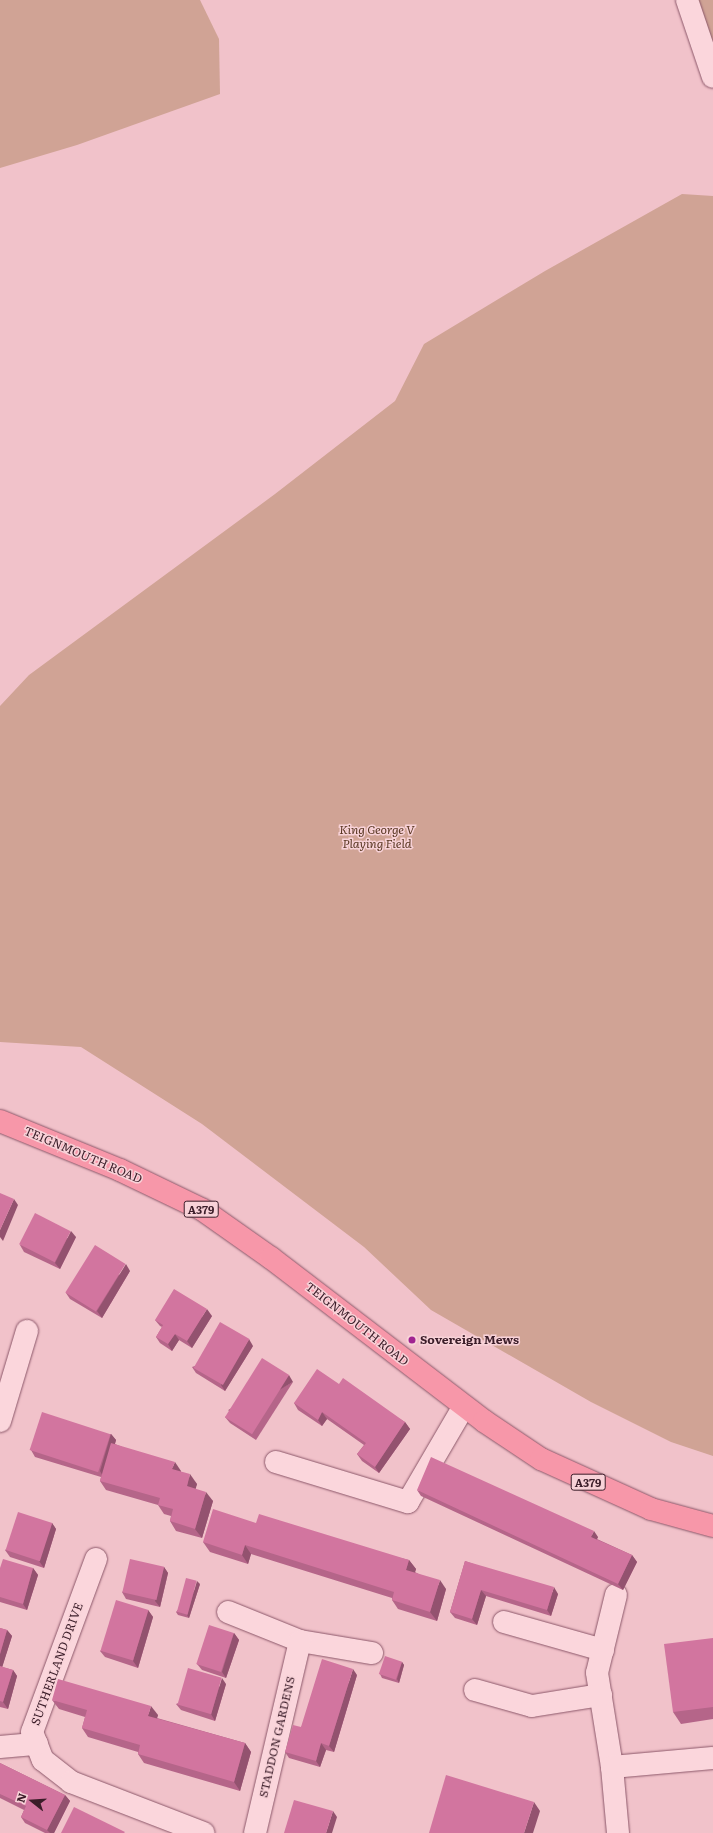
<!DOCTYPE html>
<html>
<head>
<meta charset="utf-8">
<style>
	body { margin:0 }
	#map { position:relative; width:713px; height:1833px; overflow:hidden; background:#f1c2ca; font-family:Literata,serif }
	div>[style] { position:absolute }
	.green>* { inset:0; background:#d0a395 }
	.roads { filter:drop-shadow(0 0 1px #8c586a) drop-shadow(0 0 1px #8c586a) }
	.minor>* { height:22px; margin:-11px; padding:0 11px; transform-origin:11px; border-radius:11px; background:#fbd6dc }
	.major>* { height:22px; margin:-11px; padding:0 11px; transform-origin:11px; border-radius:11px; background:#f797a9 }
	.wall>* { inset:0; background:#b56589 }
	.shaded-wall>* { inset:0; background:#93526f; transform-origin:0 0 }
	.building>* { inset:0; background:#d2759f; transform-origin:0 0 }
	.dots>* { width:11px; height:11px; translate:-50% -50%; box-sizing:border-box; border:2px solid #f8d2d8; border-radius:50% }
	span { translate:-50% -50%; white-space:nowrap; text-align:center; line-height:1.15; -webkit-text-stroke:3px #f8d2d8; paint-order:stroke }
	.shield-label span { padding:1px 3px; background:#f8d2d8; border:1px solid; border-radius:3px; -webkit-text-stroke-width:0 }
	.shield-label { font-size:11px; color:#3b1d29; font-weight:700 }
	.park-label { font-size:12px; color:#593722; font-style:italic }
	.street-label { font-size:12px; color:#3b1d29 }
	.poi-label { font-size:12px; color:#3b1d29; font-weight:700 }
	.left { translate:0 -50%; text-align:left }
	.north { position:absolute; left:12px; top:1781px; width:40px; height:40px; -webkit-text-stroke:3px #f8d2d8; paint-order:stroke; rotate:287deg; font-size:11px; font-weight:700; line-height:16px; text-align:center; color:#3b1d29 }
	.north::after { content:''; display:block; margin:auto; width:14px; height:18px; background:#3b1d29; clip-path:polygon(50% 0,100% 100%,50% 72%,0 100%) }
</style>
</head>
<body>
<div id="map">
	<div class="green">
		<div style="clip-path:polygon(0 0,200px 0,219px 39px,220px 94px,77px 145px,0 168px)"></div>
		<div style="clip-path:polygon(687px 0,713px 0,713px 77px)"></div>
		<div style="clip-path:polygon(682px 194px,713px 196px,713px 1456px,671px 1442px,591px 1402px,431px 1310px,364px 1247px,202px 1124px,81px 1047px,0 1042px,0 706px,29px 675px,275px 494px,395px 401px,424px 344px,545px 271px)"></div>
	</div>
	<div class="roads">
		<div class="minor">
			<div style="left:687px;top:0;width:81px;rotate:71.3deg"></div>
			<div style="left:0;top:1421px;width:94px;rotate:-73.3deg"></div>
			<div style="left:276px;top:1462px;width:138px;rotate:16.9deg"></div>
			<div style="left:408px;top:1502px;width:111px;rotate:-59.7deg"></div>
			<div style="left:96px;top:1559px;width:184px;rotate:110.3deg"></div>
			<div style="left:32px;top:1732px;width:30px;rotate:69deg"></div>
			<div style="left:43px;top:1760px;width:36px;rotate:38deg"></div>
			<div style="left:71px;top:1782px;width:142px;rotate:21.1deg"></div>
			<div style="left:616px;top:1595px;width:80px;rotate:103.7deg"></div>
			<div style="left:597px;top:1673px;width:95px;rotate:80.9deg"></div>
			<div style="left:612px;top:1767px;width:66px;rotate:84.8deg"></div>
			<div style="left:228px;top:1612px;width:78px;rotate:21.9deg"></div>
			<div style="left:300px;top:1641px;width:73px;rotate:9.5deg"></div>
			<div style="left:504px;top:1622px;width:103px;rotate:15.8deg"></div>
			<div style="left:475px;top:1690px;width:59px;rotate:15.7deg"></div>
			<div style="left:532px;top:1706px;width:70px;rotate:-9.1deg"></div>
			<div style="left:0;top:1747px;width:37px;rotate:-5deg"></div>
			<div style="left:612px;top:1767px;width:101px;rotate:-5.1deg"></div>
			<div style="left:255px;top:1833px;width:197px;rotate:-76.8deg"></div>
		</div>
		<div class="major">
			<div style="left:0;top:1121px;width:130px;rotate:22.2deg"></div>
			<div style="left:120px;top:1170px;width:92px;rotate:25.7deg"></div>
			<div style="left:203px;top:1210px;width:83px;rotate:35.2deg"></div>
			<div style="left:271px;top:1258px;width:268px;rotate:37.4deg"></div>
			<div style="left:484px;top:1421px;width:69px;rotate:33.7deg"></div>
			<div style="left:541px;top:1459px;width:121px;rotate:24.4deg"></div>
			<div style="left:651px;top:1509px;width:64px;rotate:15.3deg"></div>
		</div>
	</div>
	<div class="wall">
		<div style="clip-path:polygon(76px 1237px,60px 1269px,24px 1252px,20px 1245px)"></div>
		<div style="clip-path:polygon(130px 1271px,102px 1318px,70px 1299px,66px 1293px)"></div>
		<div style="clip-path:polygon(212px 1316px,192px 1348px,179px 1340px,172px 1351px,160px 1343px,156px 1337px,162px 1327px,160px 1326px,155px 1320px)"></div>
		<div style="clip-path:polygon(253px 1346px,225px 1391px,196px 1373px,192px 1367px)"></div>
		<div style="clip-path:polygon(293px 1382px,256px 1440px,230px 1423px,225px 1417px)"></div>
		<div style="clip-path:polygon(339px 1384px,405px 1422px,410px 1429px,379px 1473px,362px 1461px,357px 1454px,364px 1445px,327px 1419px,322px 1426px,298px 1410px,294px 1403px)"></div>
		<div style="clip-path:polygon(111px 1434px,116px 1440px,115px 1444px,181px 1471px,181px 1472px,197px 1484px,195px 1489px,213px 1501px,202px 1538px,176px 1531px,170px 1521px,171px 1516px,164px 1514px,158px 1505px,106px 1490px,100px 1481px,101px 1477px,35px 1457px,31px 1450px)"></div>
		<div style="clip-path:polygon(417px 1490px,598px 1537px,597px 1539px,632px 1555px,637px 1562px,623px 1590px,421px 1496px)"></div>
		<div style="clip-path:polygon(52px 1523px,56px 1529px,44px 1568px,10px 1557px,5px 1550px)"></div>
		<div style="clip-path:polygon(256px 1523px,409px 1560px,416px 1569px,415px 1572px,446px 1589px,437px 1621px,398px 1609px,392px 1600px,392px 1598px,251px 1554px,248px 1564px,210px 1552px,203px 1542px)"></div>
		<div style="clip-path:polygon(465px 1561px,558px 1594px,551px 1616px,486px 1596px,477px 1625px,455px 1618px,450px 1612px)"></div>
		<div style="clip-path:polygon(164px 1567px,168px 1573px,160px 1607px,126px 1599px,122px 1592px)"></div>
		<div style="clip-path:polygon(0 1568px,33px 1568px,38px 1575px,27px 1610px,0 1602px)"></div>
		<div style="clip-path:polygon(200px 1584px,189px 1618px,178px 1615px,176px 1612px)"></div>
		<div style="clip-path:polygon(148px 1610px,153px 1617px,138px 1668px,105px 1657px,100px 1651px)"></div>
		<div style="clip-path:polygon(0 1628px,7px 1630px,12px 1636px,2px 1667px,13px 1670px,17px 1676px,8px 1709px,0 1707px)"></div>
		<div style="clip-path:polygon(234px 1633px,239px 1640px,226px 1678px,202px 1670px,197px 1664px)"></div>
		<div style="clip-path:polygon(713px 1638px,713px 1719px,681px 1724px,673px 1712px)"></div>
		<div style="clip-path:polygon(402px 1662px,404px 1665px,399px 1683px,382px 1678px,380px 1674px)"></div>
		<div style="clip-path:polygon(357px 1675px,334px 1752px,326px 1750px,320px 1767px,289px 1758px,285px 1752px,301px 1727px)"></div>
		<div style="clip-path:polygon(226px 1684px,215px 1721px,181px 1710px,176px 1704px)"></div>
		<div style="clip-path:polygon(52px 1700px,158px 1715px,157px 1718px,245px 1743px,251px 1752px,240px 1791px,144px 1763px,138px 1754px,138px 1752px,88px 1737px,82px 1728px,85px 1717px,59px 1709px)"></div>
		<div style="clip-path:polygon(0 1763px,65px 1795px,70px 1801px,54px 1833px,45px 1833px,25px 1823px,21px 1817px,24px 1810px,0 1798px)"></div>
	</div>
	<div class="shaded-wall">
		<div style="clip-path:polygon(14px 1199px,18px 1205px,3px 1241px,0 1237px,0 1230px)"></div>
		<div style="clip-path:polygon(71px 1231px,76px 1237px,60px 1269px,55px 1263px)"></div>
		<div style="clip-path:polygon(126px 1264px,130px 1271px,102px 1318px,97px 1311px)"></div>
		<div style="clip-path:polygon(207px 1309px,212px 1316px,192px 1348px,187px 1341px)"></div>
		<div style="clip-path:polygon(175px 1334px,179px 1340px,172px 1351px,168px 1344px)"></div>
		<div style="clip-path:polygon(249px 1339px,253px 1346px,225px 1391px,221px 1385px)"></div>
		<div style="left:289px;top:1375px;width:8px;height:70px;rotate:60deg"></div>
		<div style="clip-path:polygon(322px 1412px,327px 1419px,322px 1426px,318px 1420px)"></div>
		<div style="clip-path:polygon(405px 1422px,410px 1429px,379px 1473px,375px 1467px)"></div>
		<div style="clip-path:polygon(111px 1434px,116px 1440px,104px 1478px,100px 1471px)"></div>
		<div style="clip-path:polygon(175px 1462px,181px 1471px,179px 1478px,172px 1469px)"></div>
		<div style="clip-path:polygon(190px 1474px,197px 1484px,194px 1495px,187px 1486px)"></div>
		<div style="clip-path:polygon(206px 1492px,213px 1501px,202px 1538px,195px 1529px)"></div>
		<div style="clip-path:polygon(52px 1523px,56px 1529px,44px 1568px,39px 1561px)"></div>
		<div style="clip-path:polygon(594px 1531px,598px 1537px,595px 1543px,591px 1537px)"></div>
		<div style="clip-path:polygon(245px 1545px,251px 1554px,248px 1564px,242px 1555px)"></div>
		<div style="clip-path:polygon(632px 1555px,637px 1562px,623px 1590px,618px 1584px)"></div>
		<div style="clip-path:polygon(409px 1560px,416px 1569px,413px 1579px,406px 1570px)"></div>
		<div style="clip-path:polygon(164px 1567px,168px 1573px,160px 1607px,155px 1601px)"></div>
		<div style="clip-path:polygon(33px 1568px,38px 1575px,27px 1610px,23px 1604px)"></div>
		<div style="clip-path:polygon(440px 1580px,446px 1589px,437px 1621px,430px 1612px)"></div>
		<div style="clip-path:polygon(197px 1581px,200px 1584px,189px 1618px,187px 1615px)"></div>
		<div style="clip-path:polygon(554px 1587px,558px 1594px,551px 1616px,547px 1610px)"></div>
		<div style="clip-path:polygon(481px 1590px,486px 1596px,477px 1625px,472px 1619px)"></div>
		<div style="clip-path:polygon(148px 1610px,153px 1617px,138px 1668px,133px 1661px)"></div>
		<div style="clip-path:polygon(7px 1630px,12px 1636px,1px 1671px,0 1670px,0 1654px)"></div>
		<div style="clip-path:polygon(234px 1633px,239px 1640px,226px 1678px,222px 1672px)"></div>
		<div style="clip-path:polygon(402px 1662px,404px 1665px,399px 1683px,397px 1679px)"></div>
		<div style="clip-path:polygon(353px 1669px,357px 1675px,334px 1752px,329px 1746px)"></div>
		<div style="clip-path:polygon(13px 1670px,17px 1676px,8px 1709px,3px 1702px)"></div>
		<div style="clip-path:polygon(222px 1678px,226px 1684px,215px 1721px,211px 1714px)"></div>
		<div style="clip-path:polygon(151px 1706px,158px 1715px,155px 1725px,148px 1716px)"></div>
		<div style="clip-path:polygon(245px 1743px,251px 1752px,240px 1791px,234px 1782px)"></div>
		<div style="clip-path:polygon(321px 1743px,326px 1750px,320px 1767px,316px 1761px)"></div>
		<div style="clip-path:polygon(65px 1795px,70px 1801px,54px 1833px,50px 1833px,47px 1830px)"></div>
		<div style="clip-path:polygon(534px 1802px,540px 1811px,533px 1833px,524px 1833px)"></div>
		<div style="clip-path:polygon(333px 1811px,337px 1817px,332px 1833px,326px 1833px)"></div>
	</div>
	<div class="building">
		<div style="clip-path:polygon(0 1193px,14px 1199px,0 1230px)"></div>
		<div style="left:35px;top:1213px;width:40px;height:35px;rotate:27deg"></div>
		<div style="left:95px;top:1245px;width:36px;height:56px;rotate:32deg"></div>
		<div style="clip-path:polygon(174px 1289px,207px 1309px,187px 1341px,175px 1334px,168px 1344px,156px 1337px,163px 1325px,155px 1320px)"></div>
		<div style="left:220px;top:1322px;width:34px;height:53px;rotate:30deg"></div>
		<div style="left:262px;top:1358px;width:32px;height:70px;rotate:32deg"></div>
		<div style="clip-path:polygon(317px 1369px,339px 1384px,343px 1378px,405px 1422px,375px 1467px,357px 1454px,366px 1443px,322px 1412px,318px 1420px,294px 1403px)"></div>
		<div style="left:42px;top:1412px;width:72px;height:40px;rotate:18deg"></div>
		<div style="clip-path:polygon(111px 1443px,175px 1462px,172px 1469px,190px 1474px,187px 1486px,206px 1492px,195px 1529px,170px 1521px,173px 1509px,158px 1505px,160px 1498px,100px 1481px)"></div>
		<div style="clip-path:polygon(431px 1457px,594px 1531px,591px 1537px,632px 1555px,618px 1584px,417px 1490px)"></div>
		<div style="clip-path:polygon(213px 1509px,256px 1523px,259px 1514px,409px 1560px,406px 1570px,440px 1580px,430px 1612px,392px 1600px,394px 1592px,245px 1545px,242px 1555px,203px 1542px)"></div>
		<div style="left:18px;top:1512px;width:36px;height:40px;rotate:18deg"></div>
		<div style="clip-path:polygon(3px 1559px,33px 1568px,23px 1604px,0 1597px,0 1568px)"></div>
		<div style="left:130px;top:1559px;width:35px;height:34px;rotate:13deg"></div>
		<div style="clip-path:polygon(465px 1561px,554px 1587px,547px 1610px,481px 1590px,472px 1619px,450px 1612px)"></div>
		<div style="left:186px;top:1578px;width:11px;height:35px;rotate:15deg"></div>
		<div style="left:116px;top:1600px;width:34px;height:53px;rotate:17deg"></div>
		<div style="left:209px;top:1625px;width:26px;height:41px;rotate:18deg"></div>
		<div style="clip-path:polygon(0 1628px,7px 1630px,0 1654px)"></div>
		<div style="clip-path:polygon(713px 1638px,713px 1707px,673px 1712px,664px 1644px)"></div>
		<div style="left:385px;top:1656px;width:18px;height:19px;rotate:19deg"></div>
		<div style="clip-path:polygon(322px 1659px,353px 1669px,329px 1746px,321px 1743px,316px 1761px,285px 1752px,293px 1725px,301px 1727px)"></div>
		<div style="clip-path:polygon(0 1666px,13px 1670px,3px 1702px,0 1701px)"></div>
		<div style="left:188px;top:1668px;width:35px;height:38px;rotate:16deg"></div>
		<div style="clip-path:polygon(58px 1679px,151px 1706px,148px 1716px,245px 1743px,234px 1782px,138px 1754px,140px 1745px,82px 1728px,87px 1710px,52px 1700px)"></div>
		<div style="clip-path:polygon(0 1763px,65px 1795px,47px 1830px,21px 1817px,26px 1806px,0 1794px)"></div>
		<div style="clip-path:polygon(446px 1775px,534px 1802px,524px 1833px,429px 1833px)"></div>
		<div style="clip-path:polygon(294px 1800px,333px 1811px,326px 1833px,284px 1833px)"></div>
		<div style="clip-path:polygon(74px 1807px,125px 1832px,124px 1833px,61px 1833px)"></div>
	</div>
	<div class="dots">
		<div style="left:412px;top:1340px;background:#a02391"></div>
	</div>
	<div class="shield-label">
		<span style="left:201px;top:1209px">A379</span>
		<span style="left:588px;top:1482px">A379</span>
	</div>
	<div class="park-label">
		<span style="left:377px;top:837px">King George V<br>Playing Field</span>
	</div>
	<div class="street-label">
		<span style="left:83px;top:1155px;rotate:23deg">TEIGNMOUTH ROAD</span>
		<span style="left:357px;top:1324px;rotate:38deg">TEIGNMOUTH ROAD</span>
		<span style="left:57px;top:1664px;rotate:-70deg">SUTHERLAND DRIVE</span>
		<span style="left:277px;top:1737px;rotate:-77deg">STADDON GARDENS</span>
	</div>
	<div class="poi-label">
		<span class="left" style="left:420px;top:1340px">Sovereign Mews</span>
	</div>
	<div class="north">N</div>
</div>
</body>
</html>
